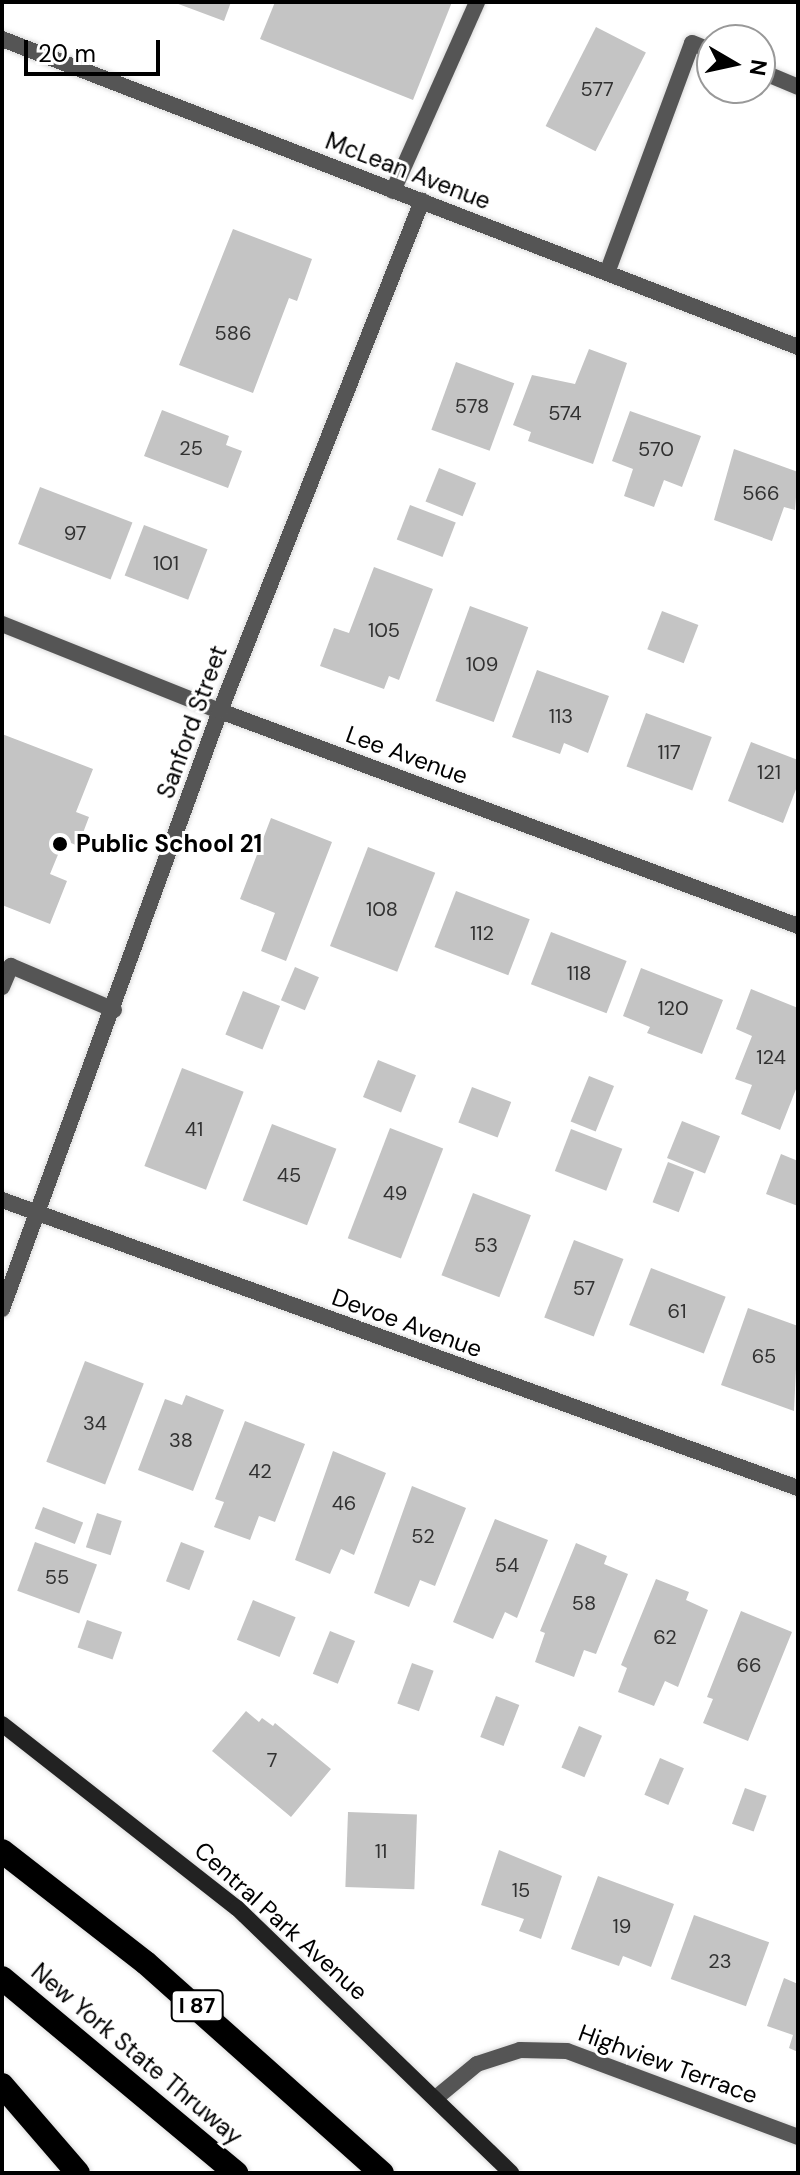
<!DOCTYPE html>
<html>
<head>
<meta charset="utf-8">
<style>
	body { margin:0 }
	#map { position:relative; width:800px; height:2175px; overflow:hidden; background:#fff; font-family:"DM Sans",sans-serif }
	div>[style] { position:absolute }
	.building>* { inset:0; background:#c4c4c4; transform-origin:0 0 }
	.roads { filter:drop-shadow(0 0 2px #dbdbdb) drop-shadow(0 0 2px #dbdbdb) }
	.service>* { height:16px; margin:-8px; padding:0 8px; transform-origin:8px; border-radius:8px; background:#555 }
	.minor>* { height:16px; margin:-8px; padding:0 8px; transform-origin:8px; border-radius:8px; background:#555 }
	.tertiary>* { height:16px; margin:-8px; padding:0 8px; transform-origin:8px; border-radius:8px; background:#555 }
	.secondary>* { height:16px; margin:-8px; padding:0 8px; transform-origin:8px; border-radius:8px; background:#222 }
	.motorway>* { height:24px; margin:-12px; padding:0 12px; transform-origin:12px; border-radius:12px; background:#000 }
	.dots>* { width:22px; height:22px; translate:-50% -50%; box-sizing:border-box; border:4px solid #fff; border-radius:50% }
	span { translate:-50% -50%; white-space:nowrap; text-align:center; line-height:1.15; -webkit-text-stroke:6px #fff; paint-order:stroke }
	.number-label { font-size:20px; color:#313131 }
	.number-label span { -webkit-text-stroke-width:0 }
	.shield-label span { padding:2px 6px; background:#fff; border:2px solid; border-radius:6px; -webkit-text-stroke-width:0 }
	.shield-label { font-size:22px; color:#000; font-weight:700 }
	.street-label { font-size:24px; color:#000 }
	.poi-label { font-size:24px; color:#000; font-weight:700 }
	.left { translate:0 -50%; text-align:left }
	.frame { position:absolute; inset:0; border:4px solid #000; pointer-events:none }
	.north { position:absolute; left:696px; top:24px; width:80px; height:80px; box-sizing:border-box; background:#fff; border:2px solid #999; border-radius:50%; rotate:99deg; font-size:22px; font-weight:700; line-height:32px; text-align:center; color:#000 }
	.north::after { content:''; display:block; margin:auto; width:28px; height:36px; background:#000; clip-path:polygon(50% 0,100% 100%,50% 72%,0 100%) }
	.scale { position:absolute; left:24px; top:40px; width:136px; height:36px; box-sizing:border-box; border:4px solid #000; border-top:0; padding-left:10px; font-size:24px; line-height:28px; white-space:nowrap; color:#000; -webkit-text-stroke:6px #fff; paint-order:stroke }
</style>
</head>
<body>
<div id="map">
	<div class="building">
		<div style="clip-path:polygon(173px 2px,231px 2px,224px 21px)"></div>
		<div style="clip-path:polygon(275px 2px,452px 2px,413px 100px,260px 39px)"></div>
		<div style="left:596px;top:27px;width:56px;height:111px;rotate:27deg"></div>
		<div style="clip-path:polygon(233px 229px,312px 259px,297px 301px,289px 298px,253px 393px,179px 365px)"></div>
		<div style="clip-path:polygon(589px 349px,627px 363px,593px 464px,528px 441px,531px 432px,513px 425px,532px 375px,575px 384px)"></div>
		<div style="left:456px;top:362px;width:62px;height:72px;rotate:20deg"></div>
		<div style="clip-path:polygon(162px 410px,229px 436px,226px 445px,242px 451px,228px 488px,144px 456px)"></div>
		<div style="clip-path:polygon(630px 411px,701px 436px,682px 487px,664px 480px,654px 507px,624px 496px,633px 469px,612px 461px)"></div>
		<div style="clip-path:polygon(734px 449px,798px 472px,795px 510px,784px 507px,772px 541px,714px 520px)"></div>
		<div style="left:439px;top:468px;width:40px;height:36px;rotate:22deg"></div>
		<div style="left:40px;top:487px;width:99px;height:61px;rotate:21deg"></div>
		<div style="left:410px;top:505px;width:49px;height:37px;rotate:21deg"></div>
		<div style="left:144px;top:525px;width:68px;height:54px;rotate:21deg"></div>
		<div style="clip-path:polygon(374px 567px,433px 589px,399px 680px,389px 676px,384px 689px,320px 666px,334px 628px,349px 633px)"></div>
		<div style="left:470px;top:606px;width:62px;height:101px;rotate:20deg"></div>
		<div style="left:662px;top:611px;width:39px;height:41px;rotate:21deg"></div>
		<div style="clip-path:polygon(537px 670px,609px 696px,588px 753px,564px 743px,560px 754px,512px 737px)"></div>
		<div style="left:646px;top:713px;width:70px;height:57px;rotate:20deg"></div>
		<div style="clip-path:polygon(2px 734px,93px 769px,76px 812px,89px 817px,78px 846px,64px 840px,50px 874px,67px 881px,50px 924px,2px 905px)"></div>
		<div style="clip-path:polygon(751px 742px,798px 760px,798px 784px,783px 823px,728px 801px)"></div>
		<div style="clip-path:polygon(271px 818px,332px 842px,286px 961px,261px 951px,275px 913px,240px 899px)"></div>
		<div style="left:368px;top:847px;width:72px;height:106px;rotate:21deg"></div>
		<div style="left:456px;top:891px;width:79px;height:60px;rotate:21deg"></div>
		<div style="left:551px;top:932px;width:81px;height:56px;rotate:21deg"></div>
		<div style="left:295px;top:967px;width:26px;height:36px;rotate:23deg"></div>
		<div style="clip-path:polygon(641px 968px,723px 1000px,702px 1054px,647px 1033px,650px 1027px,623px 1016px)"></div>
		<div style="clip-path:polygon(751px 989px,798px 1008px,798px 1084px,780px 1130px,741px 1114px,752px 1085px,735px 1079px,752px 1036px,736px 1029px)"></div>
		<div style="left:243px;top:991px;width:40px;height:47px;rotate:22deg"></div>
		<div style="left:378px;top:1060px;width:41px;height:40px;rotate:22deg"></div>
		<div style="left:182px;top:1068px;width:66px;height:105px;rotate:21deg"></div>
		<div style="left:589px;top:1076px;width:27px;height:49px;rotate:22deg"></div>
		<div style="left:472px;top:1087px;width:42px;height:38px;rotate:21deg"></div>
		<div style="left:682px;top:1121px;width:41px;height:40px;rotate:22deg"></div>
		<div style="left:272px;top:1124px;width:69px;height:82px;rotate:21deg"></div>
		<div style="left:390px;top:1128px;width:57px;height:118px;rotate:21deg"></div>
		<div style="left:571px;top:1129px;width:55px;height:45px;rotate:21deg"></div>
		<div style="clip-path:polygon(781px 1154px,798px 1161px,798px 1206px,766px 1194px)"></div>
		<div style="left:668px;top:1162px;width:28px;height:43px;rotate:21deg"></div>
		<div style="left:473px;top:1193px;width:62px;height:88px;rotate:21deg"></div>
		<div style="left:574px;top:1240px;width:53px;height:83px;rotate:21deg"></div>
		<div style="left:651px;top:1268px;width:80px;height:61px;rotate:21deg"></div>
		<div style="clip-path:polygon(748px 1308px,798px 1326px,794px 1411px,721px 1385px)"></div>
		<div style="left:85px;top:1361px;width:63px;height:108px;rotate:21deg"></div>
		<div style="clip-path:polygon(186px 1395px,224px 1410px,193px 1491px,138px 1470px,165px 1399px,182px 1405px)"></div>
		<div style="clip-path:polygon(245px 1421px,305px 1444px,275px 1522px,259px 1516px,250px 1540px,214px 1527px,224px 1502px,215px 1499px)"></div>
		<div style="clip-path:polygon(333px 1451px,386px 1473px,354px 1555px,341px 1549px,330px 1574px,295px 1560px)"></div>
		<div style="clip-path:polygon(412px 1486px,466px 1508px,435px 1586px,420px 1580px,409px 1607px,374px 1593px)"></div>
		<div style="left:43px;top:1507px;width:43px;height:23px;rotate:21deg"></div>
		<div style="left:97px;top:1513px;width:26px;height:36px;rotate:18deg"></div>
		<div style="clip-path:polygon(495px 1519px,548px 1540px,517px 1618px,505px 1612px,493px 1639px,453px 1622px)"></div>
		<div style="left:35px;top:1542px;width:66px;height:52px;rotate:20deg"></div>
		<div style="left:181px;top:1542px;width:25px;height:42px;rotate:21deg"></div>
		<div style="clip-path:polygon(576px 1543px,607px 1556px,604px 1564px,628px 1574px,596px 1654px,584px 1650px,574px 1677px,535px 1662px,545px 1633px,540px 1631px)"></div>
		<div style="clip-path:polygon(656px 1579px,689px 1592px,686px 1600px,708px 1610px,678px 1687px,665px 1681px,654px 1706px,618px 1692px,627px 1668px,621px 1665px)"></div>
		<div style="left:253px;top:1600px;width:46px;height:43px;rotate:22deg"></div>
		<div style="clip-path:polygon(741px 1611px,792px 1632px,748px 1741px,703px 1723px,713px 1699px,707px 1697px)"></div>
		<div style="left:87px;top:1620px;width:37px;height:29px;rotate:19deg"></div>
		<div style="left:330px;top:1631px;width:27px;height:46px;rotate:22deg"></div>
		<div style="left:412px;top:1663px;width:23px;height:43px;rotate:20deg"></div>
		<div style="left:496px;top:1696px;width:25px;height:44px;rotate:21deg"></div>
		<div style="clip-path:polygon(246px 1711px,259px 1722px,262px 1718px,273px 1726px,275px 1723px,331px 1769px,291px 1817px,212px 1751px)"></div>
		<div style="left:579px;top:1726px;width:25px;height:45px;rotate:23deg"></div>
		<div style="left:660px;top:1758px;width:26px;height:40px;rotate:23deg"></div>
		<div style="left:745px;top:1788px;width:23px;height:38px;rotate:20deg"></div>
		<div style="left:348px;top:1812px;width:69px;height:75px;rotate:2deg"></div>
		<div style="clip-path:polygon(499px 1850px,562px 1876px,541px 1939px,519px 1931px,524px 1919px,481px 1905px)"></div>
		<div style="clip-path:polygon(598px 1876px,674px 1904px,651px 1967px,623px 1956px,619px 1966px,571px 1949px)"></div>
		<div style="left:694px;top:1915px;width:80px;height:68px;rotate:20deg"></div>
		<div style="clip-path:polygon(784px 1978px,798px 1984px,798px 2052px,789px 2048px,793px 2035px,767px 2026px)"></div>
	</div>
	<div class="roads">
		<div class="service">
			<div style="left:760px;top:71px;width:41px;rotate:22.8deg"></div>
			<div style="left:393px;top:191px;width:207px;rotate:-66deg"></div>
			<div style="left:607px;top:273px;width:245px;rotate:-69.7deg"></div>
			<div style="left:692px;top:43px;width:22px;rotate:22deg"></div>
			<div style="left:2px;top:987px;width:23px;rotate:-67deg"></div>
			<div style="left:11px;top:966px;width:112px;rotate:23.1deg"></div>
		</div>
		<div class="minor">
			<div style="left:2px;top:624px;width:235px;rotate:21.8deg"></div>
			<div style="left:220px;top:711px;width:617px;rotate:20.4deg"></div>
			<div style="left:2px;top:1200px;width:846px;rotate:19.89deg"></div>
			<div style="left:2px;top:1309px;width:636px;rotate:-69.97deg"></div>
			<div style="left:220px;top:711px;width:549px;rotate:-68.39deg"></div>
			<div style="left:437px;top:2097px;width:52px;rotate:-39.5deg"></div>
			<div style="left:477px;top:2064px;width:45px;rotate:-18deg"></div>
			<div style="left:520px;top:2050px;width:47px;rotate:1.2deg"></div>
			<div style="left:567px;top:2051px;width:246px;rotate:20.4deg"></div>
		</div>
		<div class="tertiary">
			<div style="left:2px;top:39px;width:854px;rotate:21.15deg"></div>
		</div>
		<div class="secondary">
			<div style="left:2px;top:1724px;width:298px;rotate:38.1deg"></div>
			<div style="left:237px;top:1908px;width:381px;rotate:44deg"></div>
		</div>
		<div class="motorway">
			<div style="left:2px;top:1851px;width:182px;rotate:37.9deg"></div>
			<div style="left:146px;top:1963px;width:316px;rotate:41.7deg"></div>
			<div style="left:2px;top:1978px;width:305px;rotate:39.8deg"></div>
			<div style="left:2px;top:2085px;width:116px;rotate:49.2deg"></div>
		</div>
	</div>
	<div class="dots">
		<div style="left:60px;top:844px;background:#000"></div>
	</div>
	<div class="number-label">
		<span style="left:597px;top:89px">577</span>
		<span style="left:233px;top:333px">586</span>
		<span style="left:472px;top:406px">578</span>
		<span style="left:565px;top:413px">574</span>
		<span style="left:191px;top:448px">25</span>
		<span style="left:656px;top:449px">570</span>
		<span style="left:761px;top:493px">566</span>
		<span style="left:75px;top:533px">97</span>
		<span style="left:166px;top:563px">101</span>
		<span style="left:384px;top:630px">105</span>
		<span style="left:482px;top:664px">109</span>
		<span style="left:561px;top:716px">113</span>
		<span style="left:669px;top:752px">117</span>
		<span style="left:769px;top:772px">121</span>
		<span style="left:382px;top:909px">108</span>
		<span style="left:482px;top:933px">112</span>
		<span style="left:579px;top:973px">118</span>
		<span style="left:673px;top:1008px">120</span>
		<span style="left:771px;top:1057px">124</span>
		<span style="left:194px;top:1129px">41</span>
		<span style="left:289px;top:1175px">45</span>
		<span style="left:395px;top:1193px">49</span>
		<span style="left:486px;top:1245px">53</span>
		<span style="left:584px;top:1288px">57</span>
		<span style="left:677px;top:1311px">61</span>
		<span style="left:764px;top:1356px">65</span>
		<span style="left:95px;top:1423px">34</span>
		<span style="left:181px;top:1440px">38</span>
		<span style="left:260px;top:1471px">42</span>
		<span style="left:344px;top:1503px">46</span>
		<span style="left:423px;top:1536px">52</span>
		<span style="left:507px;top:1565px">54</span>
		<span style="left:57px;top:1577px">55</span>
		<span style="left:584px;top:1603px">58</span>
		<span style="left:665px;top:1637px">62</span>
		<span style="left:749px;top:1665px">66</span>
		<span style="left:272px;top:1760px">7</span>
		<span style="left:381px;top:1851px">11</span>
		<span style="left:521px;top:1890px">15</span>
		<span style="left:622px;top:1926px">19</span>
		<span style="left:720px;top:1961px">23</span>
	</div>
	<div class="shield-label">
		<span style="left:197px;top:2006px">I 87</span>
	</div>
	<div class="street-label">
		<span style="left:408px;top:171px;rotate:21deg">McLean Avenue</span>
		<span style="left:192px;top:722px;rotate:-70deg">Sanford Street</span>
		<span style="left:407px;top:755px;rotate:20deg">Lee Avenue</span>
		<span style="left:407px;top:1323px;rotate:20deg">Devoe Avenue</span>
		<span style="left:281px;top:1921px;rotate:42deg">Central Park Avenue</span>
		<span style="left:137px;top:2054px;rotate:40deg">New York State Thruway</span>
		<span style="left:668px;top:2064px;rotate:20deg">Highview Terrace</span>
	</div>
	<div class="poi-label">
		<span class="left" style="left:76px;top:844px">Public School 21</span>
	</div>
	<div class="frame"></div>
	<div class="north">N</div>
	<div class="scale">20 m</div>
</div>
</body>
</html>
